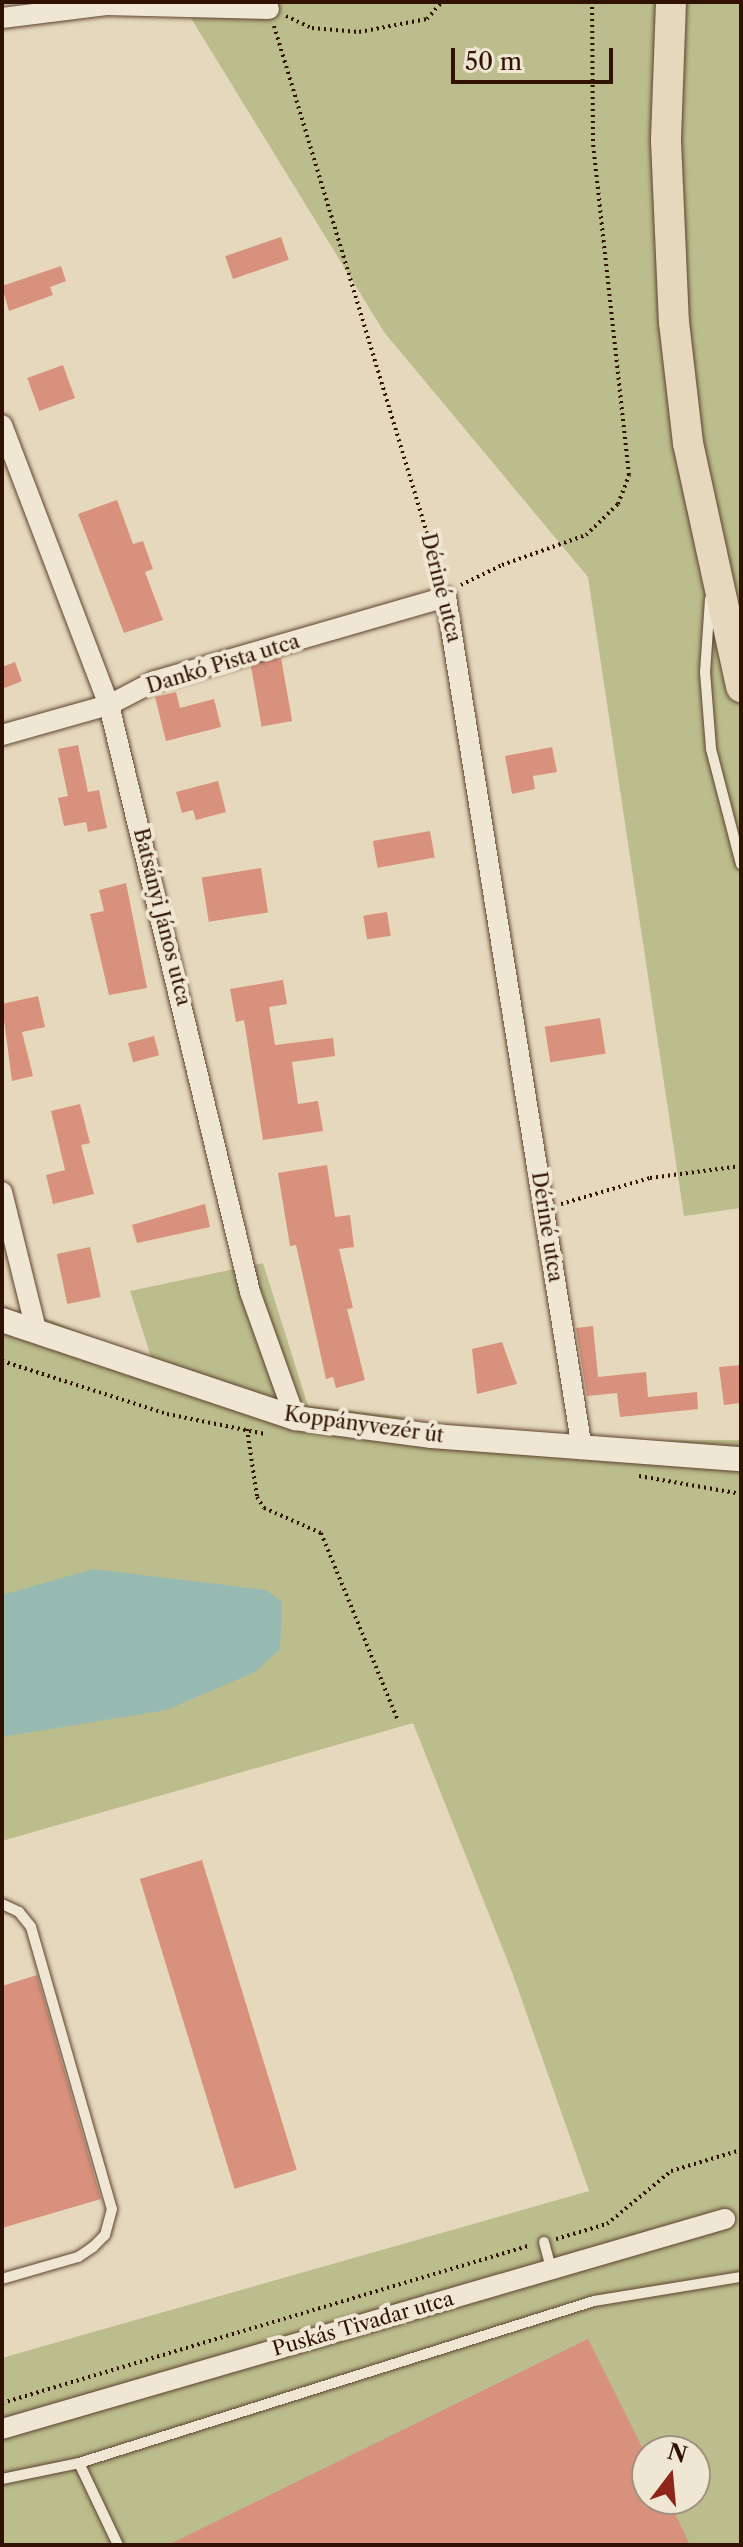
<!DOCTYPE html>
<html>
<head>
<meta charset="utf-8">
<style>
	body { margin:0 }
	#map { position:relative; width:743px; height:2547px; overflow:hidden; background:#e6d8bc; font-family:"Libre Caslon Text",serif }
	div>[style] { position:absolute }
	.green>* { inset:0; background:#bbbd8c }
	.water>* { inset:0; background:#96bab1 }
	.building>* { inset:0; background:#d7917d; transform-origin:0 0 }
	.path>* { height:4px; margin-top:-2px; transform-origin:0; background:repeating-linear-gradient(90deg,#311102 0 2px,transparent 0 6px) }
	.roads { filter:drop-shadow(0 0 2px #5e4330) drop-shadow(0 0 2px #5e4330) }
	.service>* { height:10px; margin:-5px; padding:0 5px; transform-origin:5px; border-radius:5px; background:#efe6d3 }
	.minor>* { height:20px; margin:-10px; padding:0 10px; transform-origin:10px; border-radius:10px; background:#efe6d3 }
	.tertiary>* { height:24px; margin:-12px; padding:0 12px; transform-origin:12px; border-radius:12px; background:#efe6d3 }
	.primary>* { height:30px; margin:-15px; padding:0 15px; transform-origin:15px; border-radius:15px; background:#e6d8bc }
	span { translate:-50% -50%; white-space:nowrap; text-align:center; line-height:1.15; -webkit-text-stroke:8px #efe6d3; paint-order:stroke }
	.street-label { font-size:20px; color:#311102 }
	.frame { position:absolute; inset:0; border:4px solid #311102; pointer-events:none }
	.north { position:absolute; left:631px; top:2435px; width:80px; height:80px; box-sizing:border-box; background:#efe6d3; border:2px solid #a3917f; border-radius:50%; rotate:16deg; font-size:22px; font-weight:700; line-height:32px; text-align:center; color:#311102 }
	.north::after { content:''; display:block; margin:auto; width:28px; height:36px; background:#8f2418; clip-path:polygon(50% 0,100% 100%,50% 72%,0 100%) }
	.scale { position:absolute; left:451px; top:48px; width:162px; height:36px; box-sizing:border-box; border:4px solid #311102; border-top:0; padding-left:10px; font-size:24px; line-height:28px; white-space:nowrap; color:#311102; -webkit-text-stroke:6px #efe6d3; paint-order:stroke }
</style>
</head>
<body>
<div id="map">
	<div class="green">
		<div style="clip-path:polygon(181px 2px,741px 2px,741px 1208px,684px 1216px,588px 577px,384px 332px)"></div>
		<div style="clip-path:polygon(evenodd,263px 1263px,308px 1406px,412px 1418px,417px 1428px,553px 1441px,741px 1440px,741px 2545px,2px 2545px,2px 2358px,589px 2191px,512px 1972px,413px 1723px,2px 1841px,2px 1307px,53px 1321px,153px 1363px,130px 1291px,263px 1263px,647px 2451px,695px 2451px,695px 2499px,647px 2499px,647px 2451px)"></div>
	</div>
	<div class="water">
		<div style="clip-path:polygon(93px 1569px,266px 1590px,282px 1602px,280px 1649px,255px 1672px,166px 1710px,2px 1737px,2px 1595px)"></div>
	</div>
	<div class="building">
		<div style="left:281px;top:237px;width:24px;height:59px;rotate:71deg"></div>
		<div style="clip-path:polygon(61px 266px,66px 281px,50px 287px,53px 295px,9px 311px,2px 286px)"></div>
		<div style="left:63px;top:365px;width:35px;height:38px;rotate:70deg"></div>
		<div style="clip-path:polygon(117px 500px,133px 544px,143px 541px,153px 569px,145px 572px,163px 620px,124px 633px,78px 514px)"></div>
		<div style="left:281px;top:658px;width:64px;height:31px;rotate:80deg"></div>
		<div style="clip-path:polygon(15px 662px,22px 681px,2px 689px,2px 667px)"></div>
		<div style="clip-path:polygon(176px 692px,180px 708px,214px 699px,221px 727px,166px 741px,155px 697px)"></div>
		<div style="clip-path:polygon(78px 745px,88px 792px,99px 790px,107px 828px,88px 832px,86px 822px,64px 826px,58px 798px,68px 796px,58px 749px)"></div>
		<div style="clip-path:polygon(552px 747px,557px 772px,533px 776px,535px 789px,512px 794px,505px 756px)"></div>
		<div style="clip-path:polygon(218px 781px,226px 812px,196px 820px,193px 810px,182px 813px,176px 792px)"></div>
		<div style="left:430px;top:831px;width:27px;height:58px;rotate:80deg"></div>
		<div style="left:261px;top:868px;width:45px;height:60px;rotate:81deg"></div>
		<div style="clip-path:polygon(126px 883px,147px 988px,109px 995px,90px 914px,104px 911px,99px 890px)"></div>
		<div style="left:387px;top:912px;width:24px;height:24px;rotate:81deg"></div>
		<div style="clip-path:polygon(283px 980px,287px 1004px,269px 1007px,275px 1045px,333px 1038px,335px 1056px,292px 1062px,298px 1104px,318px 1101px,323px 1131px,263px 1140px,244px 1020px,236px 1022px,230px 989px)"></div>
		<div style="clip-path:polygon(38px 996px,45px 1027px,22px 1032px,33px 1076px,12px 1081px,2px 1004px)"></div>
		<div style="left:600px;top:1018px;width:36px;height:56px;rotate:81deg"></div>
		<div style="left:154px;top:1036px;width:20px;height:27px;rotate:75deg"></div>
		<div style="clip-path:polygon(80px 1104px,90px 1143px,81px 1145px,94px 1194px,53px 1204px,46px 1175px,65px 1170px,51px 1111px)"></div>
		<div style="clip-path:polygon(327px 1165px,335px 1217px,350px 1215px,354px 1247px,339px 1249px,353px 1308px,347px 1309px,365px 1380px,336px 1388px,333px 1377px,326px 1379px,296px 1245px,290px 1246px,278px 1173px)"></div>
		<div style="clip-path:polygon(205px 1204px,210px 1227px,137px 1243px,132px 1225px)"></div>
		<div style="left:90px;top:1247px;width:51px;height:34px;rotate:78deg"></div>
		<div style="clip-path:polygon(593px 1326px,598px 1377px,646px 1372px,648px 1397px,697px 1392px,698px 1409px,620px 1417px,617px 1393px,587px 1396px,576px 1328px)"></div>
		<div style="clip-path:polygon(502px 1342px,517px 1384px,477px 1394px,472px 1349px)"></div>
		<div style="clip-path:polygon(741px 1365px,741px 1403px,724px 1405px,719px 1367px)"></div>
		<div style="left:202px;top:1860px;width:324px;height:65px;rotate:73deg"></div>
		<div style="clip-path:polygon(37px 1975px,101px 2199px,2px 2228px,2px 1986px)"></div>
		<div style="clip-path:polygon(588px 2339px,647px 2457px,647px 2499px,668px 2499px,690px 2545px,168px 2545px)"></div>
	</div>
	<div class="path">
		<div style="left:286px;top:16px;width:29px;rotate:25deg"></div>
		<div style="left:312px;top:28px;width:47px;rotate:4.9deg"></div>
		<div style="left:359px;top:32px;width:69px;rotate:-10.8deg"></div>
		<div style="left:427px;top:19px;width:23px;rotate:-49deg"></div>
		<div style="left:274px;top:26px;width:579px;rotate:73.22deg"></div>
		<div style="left:461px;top:585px;width:46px;rotate:-26deg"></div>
		<div style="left:502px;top:565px;width:89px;rotate:-19.7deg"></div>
		<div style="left:586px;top:535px;width:45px;rotate:-44.1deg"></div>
		<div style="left:618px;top:504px;width:31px;rotate:-69deg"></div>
		<div style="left:629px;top:475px;width:336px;rotate:-96.2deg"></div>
		<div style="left:593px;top:141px;width:139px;rotate:-90.4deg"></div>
		<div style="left:561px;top:1204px;width:93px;rotate:-16.3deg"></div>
		<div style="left:650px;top:1178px;width:92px;rotate:-7.5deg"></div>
		<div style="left:2px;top:1361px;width:173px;rotate:17.8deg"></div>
		<div style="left:167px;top:1414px;width:100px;rotate:11.5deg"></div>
		<div style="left:247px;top:1429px;width:69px;rotate:81.6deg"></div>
		<div style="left:257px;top:1497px;width:13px;rotate:58deg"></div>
		<div style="left:264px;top:1508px;width:62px;rotate:23.7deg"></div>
		<div style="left:321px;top:1533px;width:203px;rotate:67.7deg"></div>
		<div style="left:639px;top:1476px;width:104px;rotate:10deg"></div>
		<div style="left:556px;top:2239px;width:53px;rotate:-16.4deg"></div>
		<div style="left:607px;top:2224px;width:83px;rotate:-39.6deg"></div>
		<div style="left:671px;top:2171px;width:73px;rotate:-16.7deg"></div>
		<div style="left:2px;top:2403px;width:549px;rotate:-16.62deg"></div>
	</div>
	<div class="roads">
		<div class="service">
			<div style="left:710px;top:599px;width:73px;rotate:93.9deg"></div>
			<div style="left:705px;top:672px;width:77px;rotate:85.5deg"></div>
			<div style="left:711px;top:749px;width:119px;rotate:75.4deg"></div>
			<div style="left:2px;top:1904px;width:19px;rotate:25deg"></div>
			<div style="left:19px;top:1912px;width:19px;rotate:51deg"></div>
			<div style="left:31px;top:1927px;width:293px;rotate:74deg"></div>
			<div style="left:112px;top:2209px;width:27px;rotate:105deg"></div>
			<div style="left:105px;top:2235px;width:17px;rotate:135deg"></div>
			<div style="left:93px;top:2247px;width:18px;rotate:146deg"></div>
			<div style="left:78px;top:2257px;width:79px;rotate:163.9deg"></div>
			<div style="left:544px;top:2242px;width:28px;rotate:75deg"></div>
			<div style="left:79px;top:2463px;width:540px;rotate:-17.46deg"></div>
			<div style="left:594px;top:2301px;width:149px;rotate:-9.3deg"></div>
			<div style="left:2px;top:2479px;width:79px;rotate:-11.7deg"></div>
			<div style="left:79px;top:2463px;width:91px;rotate:64.6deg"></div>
		</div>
		<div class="minor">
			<div style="left:2px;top:18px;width:105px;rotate:-7.1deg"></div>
			<div style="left:106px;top:5px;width:163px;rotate:1.4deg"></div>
			<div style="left:2px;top:425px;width:300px;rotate:69.1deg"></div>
			<div style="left:109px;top:705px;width:604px;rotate:76.49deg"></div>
			<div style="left:250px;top:1292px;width:134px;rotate:70.3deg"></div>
			<div style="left:2px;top:735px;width:111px;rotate:-15.7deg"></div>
			<div style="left:109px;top:705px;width:52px;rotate:-27.6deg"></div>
			<div style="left:155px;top:681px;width:303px;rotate:-16.1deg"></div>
			<div style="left:446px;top:597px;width:863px;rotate:80.93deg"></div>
			<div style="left:2px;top:1192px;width:141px;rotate:76.1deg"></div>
			<div style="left:2px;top:2429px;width:753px;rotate:-16.2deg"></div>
		</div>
		<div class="tertiary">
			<div style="left:2px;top:1320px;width:309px;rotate:18.5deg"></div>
			<div style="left:295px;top:1418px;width:138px;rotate:7.5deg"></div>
			<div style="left:432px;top:1436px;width:310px;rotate:4.3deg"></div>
		</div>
		<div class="primary">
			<div style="left:671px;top:2px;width:139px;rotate:92.1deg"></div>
			<div style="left:666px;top:141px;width:181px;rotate:87.5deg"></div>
			<div style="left:674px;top:322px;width:122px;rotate:83.4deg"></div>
			<div style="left:688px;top:443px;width:250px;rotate:77.7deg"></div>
		</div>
	</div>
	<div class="street-label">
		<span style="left:441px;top:588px;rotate:76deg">Dériné utca</span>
		<span style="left:223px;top:664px;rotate:-17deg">Dankó Pista utca</span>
		<span style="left:162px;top:917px;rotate:76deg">Batsányi János utca</span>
		<span style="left:547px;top:1227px;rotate:81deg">Dériné utca</span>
		<span style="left:364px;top:1425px;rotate:8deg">Koppányvezér út</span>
		<span style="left:363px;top:2324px;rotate:-16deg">Puskás Tivadar utca</span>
	</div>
	<div class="frame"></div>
	<div class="north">N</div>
	<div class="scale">50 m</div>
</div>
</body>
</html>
